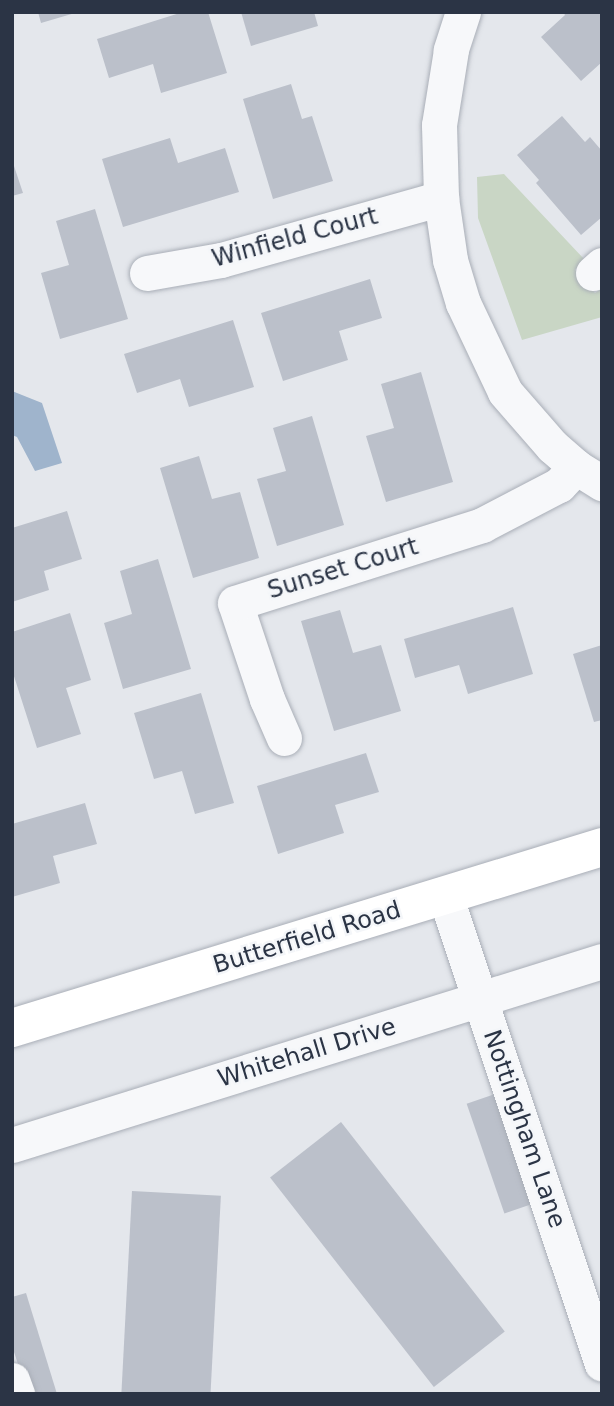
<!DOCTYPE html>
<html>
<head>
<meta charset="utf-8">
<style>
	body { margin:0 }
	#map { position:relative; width:614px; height:1406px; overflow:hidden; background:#e4e7ec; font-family:"DejaVu Sans",sans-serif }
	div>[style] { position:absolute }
	.green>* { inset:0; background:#c9d6c5 }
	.water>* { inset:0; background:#9fb4cc }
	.building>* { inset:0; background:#bbc0ca; transform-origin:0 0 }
	.roads { filter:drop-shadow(0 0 2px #a9aeb7) drop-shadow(0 0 2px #a9aeb7) }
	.street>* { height:35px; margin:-17.5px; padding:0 17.5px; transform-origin:17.5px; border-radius:17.5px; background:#f7f8fa }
	.secondary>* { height:38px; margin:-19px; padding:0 19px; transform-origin:19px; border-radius:19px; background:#fff }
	span { translate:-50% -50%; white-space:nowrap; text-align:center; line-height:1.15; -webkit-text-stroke:5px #f4f6f9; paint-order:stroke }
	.street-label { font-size:24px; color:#2b3445 }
	.frame { position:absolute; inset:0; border:14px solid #2b3445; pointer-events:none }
</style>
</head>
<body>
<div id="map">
	<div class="green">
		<div style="clip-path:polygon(504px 174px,584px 259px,575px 270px,595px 293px,602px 288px,602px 317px,522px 340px,478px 218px,477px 177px)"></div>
	</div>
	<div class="water">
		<div style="clip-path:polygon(12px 391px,42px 403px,62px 463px,35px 471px,17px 437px,12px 435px)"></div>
	</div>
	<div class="building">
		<div style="clip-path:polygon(38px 12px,75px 12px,75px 13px,41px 23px)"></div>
		<div style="clip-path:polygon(183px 12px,208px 12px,227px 73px,161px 93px,153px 64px,109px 78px,97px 39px)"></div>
		<div style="clip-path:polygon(241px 12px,314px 12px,318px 26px,251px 46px)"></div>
		<div style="clip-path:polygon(563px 12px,602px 12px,602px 62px,581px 81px,541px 37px,565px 15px)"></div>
		<div style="clip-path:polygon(291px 84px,302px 119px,312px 116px,333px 181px,273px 199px,243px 99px)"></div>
		<div style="clip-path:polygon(562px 116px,585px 142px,590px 137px,602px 151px,602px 217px,581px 235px,536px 183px,539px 180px,517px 155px)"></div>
		<div style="clip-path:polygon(170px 138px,178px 163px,225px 148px,239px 192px,123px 227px,102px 159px)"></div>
		<div style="clip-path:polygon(12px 160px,23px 193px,12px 196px)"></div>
		<div style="clip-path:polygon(95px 209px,128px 319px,60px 339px,41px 273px,69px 265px,56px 221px)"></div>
		<div style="clip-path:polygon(370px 279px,382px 318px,339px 331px,348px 360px,283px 381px,261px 313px)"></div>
		<div style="clip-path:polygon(233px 320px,254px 387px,189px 407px,180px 379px,137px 393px,124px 354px)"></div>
		<div style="clip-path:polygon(421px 372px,453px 482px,386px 502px,366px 436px,394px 428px,381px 384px)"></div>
		<div style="clip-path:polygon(312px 416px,344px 525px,277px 546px,257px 479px,286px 471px,273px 428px)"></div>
		<div style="clip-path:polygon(199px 456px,212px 499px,240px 492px,259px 558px,193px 578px,160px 468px)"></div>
		<div style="clip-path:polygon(67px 511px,82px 559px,44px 571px,49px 590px,12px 602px,12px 528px)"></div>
		<div style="clip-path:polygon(158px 559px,191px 669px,123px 689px,104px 623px,132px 614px,120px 571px)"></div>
		<div style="clip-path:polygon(513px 607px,533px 674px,468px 694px,459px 665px,415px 678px,404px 639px)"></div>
		<div style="clip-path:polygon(340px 610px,353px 653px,381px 645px,401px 711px,334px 731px,301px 621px)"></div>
		<div style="clip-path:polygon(70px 613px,91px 680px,66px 688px,81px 734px,37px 748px,12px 670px,12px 632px)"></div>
		<div style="clip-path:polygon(602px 645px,602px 720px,594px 722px,573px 654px)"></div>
		<div style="clip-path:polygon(201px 693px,234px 803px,195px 814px,182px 771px,154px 779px,134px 713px)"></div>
		<div style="clip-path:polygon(366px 753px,379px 792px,335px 805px,344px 833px,278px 854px,257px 786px)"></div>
		<div style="clip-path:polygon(85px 803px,97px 844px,53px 856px,60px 883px,12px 897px,12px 824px)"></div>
		<div style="left:495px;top:1094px;width:116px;height:30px;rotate:71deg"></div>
		<div style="left:341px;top:1122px;width:266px;height:90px;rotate:52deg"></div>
		<div style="left:132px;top:1191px;width:89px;height:203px;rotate:3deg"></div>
		<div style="clip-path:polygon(26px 1293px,57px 1394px,28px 1394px,12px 1346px,12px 1297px)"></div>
	</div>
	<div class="roads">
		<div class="street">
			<div style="left:463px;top:12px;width:40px;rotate:108deg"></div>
			<div style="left:451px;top:50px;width:76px;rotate:99.1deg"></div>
			<div style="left:439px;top:125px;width:73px;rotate:88.4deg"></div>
			<div style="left:441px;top:198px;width:63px;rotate:81.7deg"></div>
			<div style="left:450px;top:260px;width:45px;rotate:73.2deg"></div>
			<div style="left:463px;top:303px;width:98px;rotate:64.7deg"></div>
			<div style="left:505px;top:392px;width:72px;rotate:49deg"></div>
			<div style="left:552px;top:446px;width:32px;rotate:41deg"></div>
			<div style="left:576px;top:467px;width:31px;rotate:32deg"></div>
			<div style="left:147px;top:273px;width:75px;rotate:-10deg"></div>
			<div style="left:221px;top:260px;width:229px;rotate:-15.7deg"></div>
			<div style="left:593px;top:273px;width:12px;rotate:-42deg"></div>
			<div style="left:284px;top:738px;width:43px;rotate:-113.6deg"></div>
			<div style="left:267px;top:699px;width:101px;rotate:-108.4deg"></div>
			<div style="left:235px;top:603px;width:259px;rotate:-17.5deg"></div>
			<div style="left:482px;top:525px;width:87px;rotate:-27.5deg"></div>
			<div style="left:559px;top:485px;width:25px;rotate:-47deg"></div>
			<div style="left:445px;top:895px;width:494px;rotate:71.5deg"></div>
			<div style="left:12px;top:1145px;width:618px;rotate:-17.32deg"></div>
			<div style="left:12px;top:1380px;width:15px;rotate:70deg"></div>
		</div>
		<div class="secondary">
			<div style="left:12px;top:1028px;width:617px;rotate:-17.05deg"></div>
		</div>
	</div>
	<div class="street-label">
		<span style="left:295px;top:238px;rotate:-15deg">Winfield Court</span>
		<span style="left:343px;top:569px;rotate:-17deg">Sunset Court</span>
		<span style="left:307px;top:938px;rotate:-17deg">Butterfield Road</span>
		<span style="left:307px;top:1053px;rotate:-17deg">Whitehall Drive</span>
		<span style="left:524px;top:1129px;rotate:71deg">Nottingham Lane</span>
	</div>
	<div class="frame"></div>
</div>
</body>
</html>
